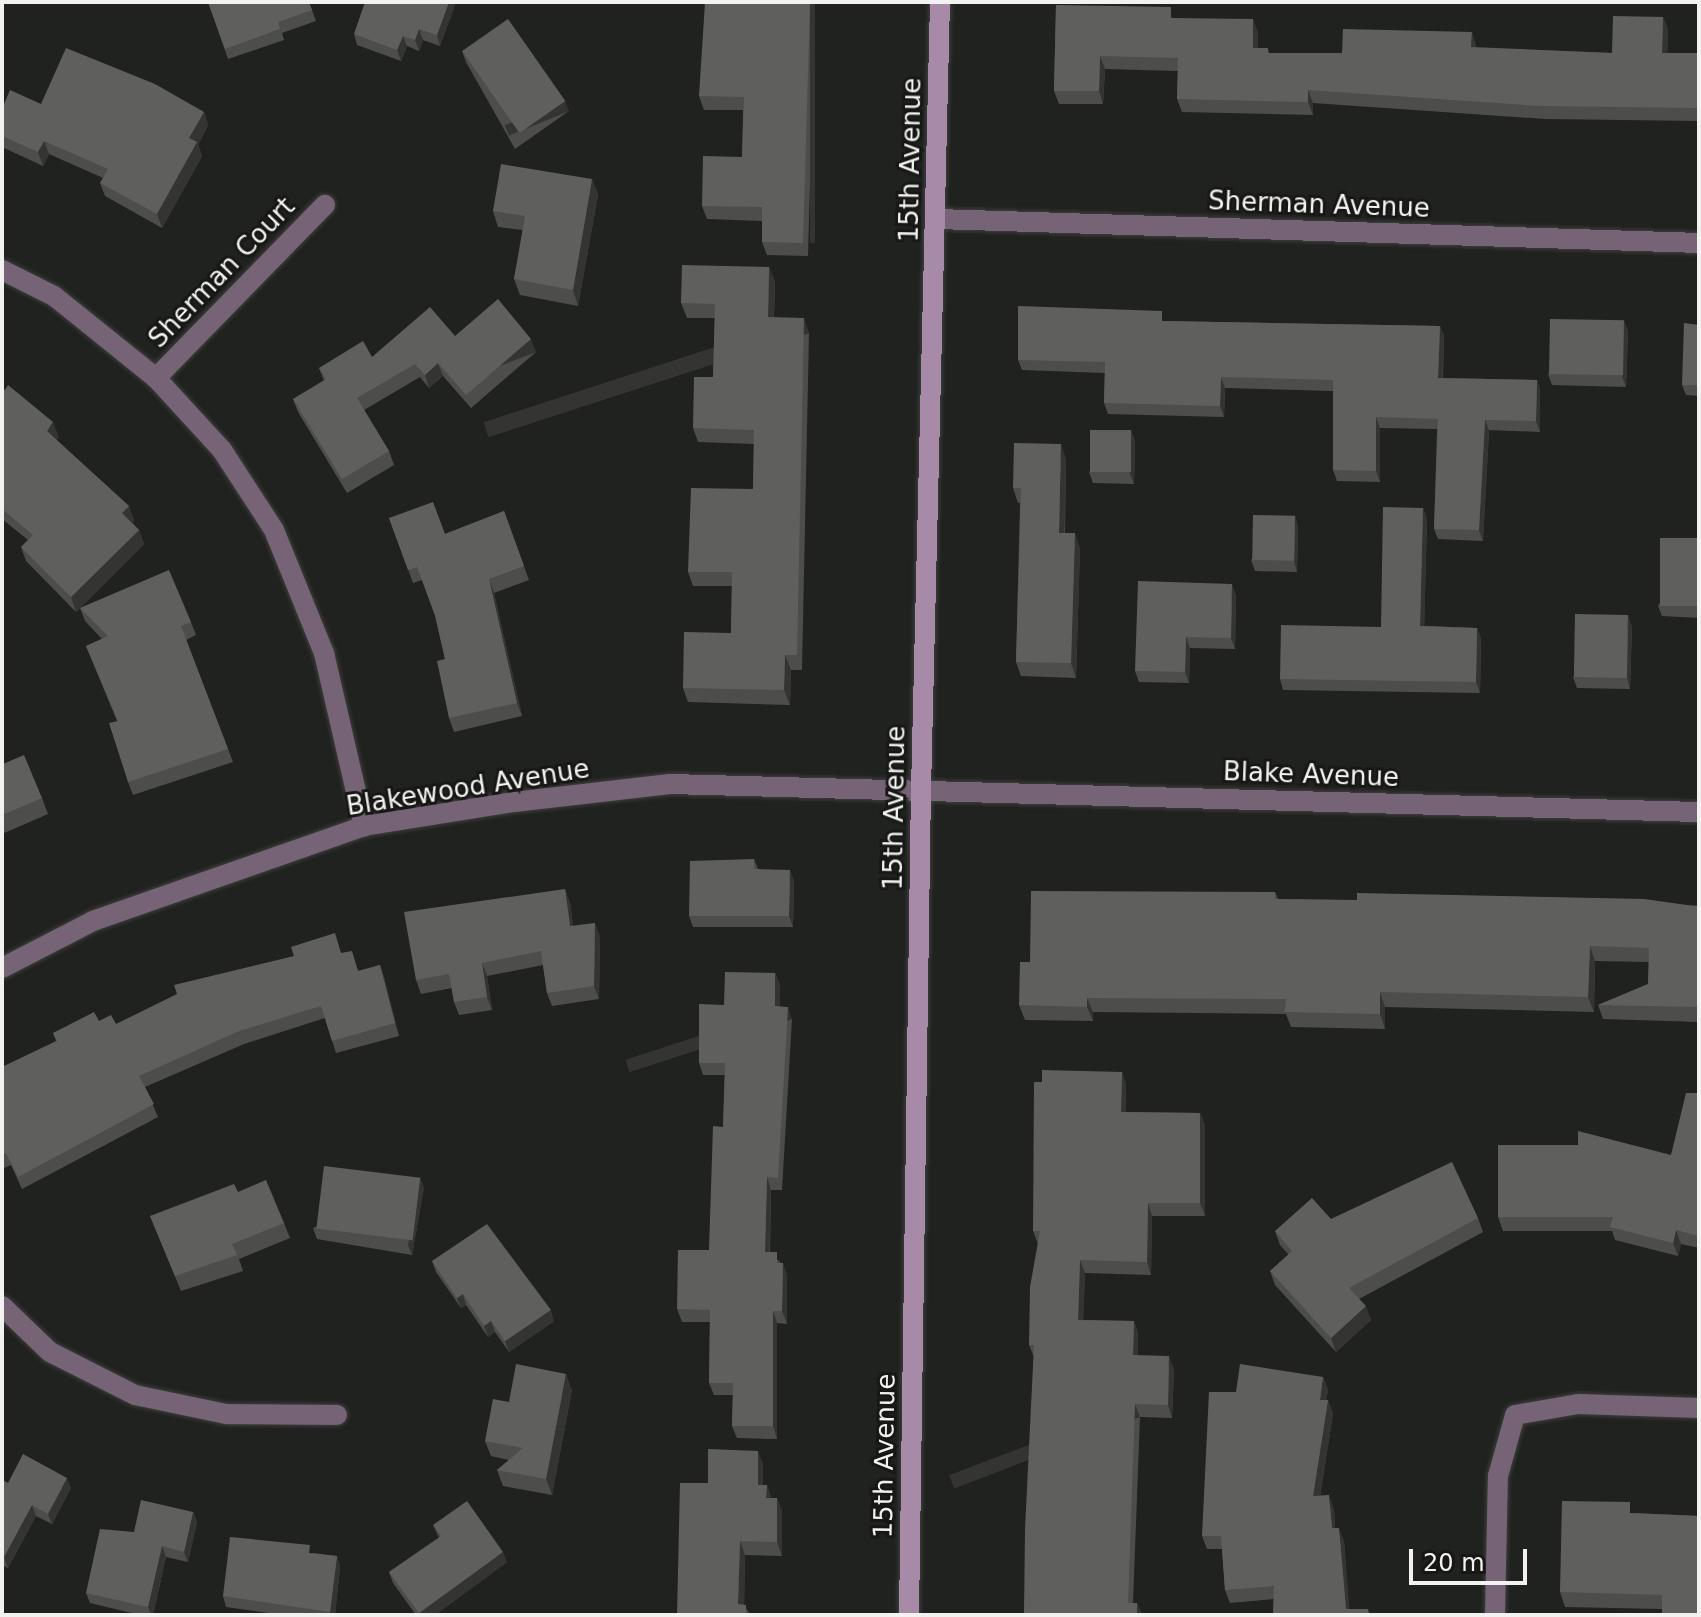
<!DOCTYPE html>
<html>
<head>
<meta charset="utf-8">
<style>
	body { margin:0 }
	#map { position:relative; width:1701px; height:1617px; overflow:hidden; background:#20221f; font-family:"DejaVu Sans",sans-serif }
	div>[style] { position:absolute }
	.roads { filter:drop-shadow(0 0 2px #3d3f3c) drop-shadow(0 0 2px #3d3f3c) }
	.street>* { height:20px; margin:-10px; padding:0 10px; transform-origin:10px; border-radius:10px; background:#766476 }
	.secondary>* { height:20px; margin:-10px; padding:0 10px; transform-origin:10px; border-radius:10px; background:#a78aa7 }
	.wall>* { inset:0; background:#4d4e4b }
	.shaded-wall>* { inset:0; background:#343532; transform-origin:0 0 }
	.building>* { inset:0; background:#5f605d; transform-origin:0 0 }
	span { translate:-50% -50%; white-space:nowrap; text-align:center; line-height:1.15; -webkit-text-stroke:6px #171816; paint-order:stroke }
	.street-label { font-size:26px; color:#f2f3f1 }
	.frame { position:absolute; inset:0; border:4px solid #f2f3f1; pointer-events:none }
	.scale { position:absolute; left:1409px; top:1549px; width:118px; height:36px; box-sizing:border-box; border:4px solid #f2f3f1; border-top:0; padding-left:10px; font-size:24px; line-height:28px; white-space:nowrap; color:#f2f3f1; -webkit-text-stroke:6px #171816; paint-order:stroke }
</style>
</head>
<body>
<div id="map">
	<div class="roads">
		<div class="street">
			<div style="left:937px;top:219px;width:762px;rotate:1.8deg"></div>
			<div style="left:2px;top:270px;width:58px;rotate:26.6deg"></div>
			<div style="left:54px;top:296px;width:131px;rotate:38.8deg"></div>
			<div style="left:156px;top:378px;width:98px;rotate:47.5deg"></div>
			<div style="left:222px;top:450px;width:95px;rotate:57deg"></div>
			<div style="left:274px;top:530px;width:133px;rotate:67.9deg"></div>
			<div style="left:324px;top:653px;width:178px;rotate:77deg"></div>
			<div style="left:156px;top:378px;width:242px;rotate:-45.7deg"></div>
			<div style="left:2px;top:968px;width:102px;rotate:-27.3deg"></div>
			<div style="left:93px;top:921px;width:287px;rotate:-19.3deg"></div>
			<div style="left:364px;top:826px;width:152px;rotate:-9.1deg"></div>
			<div style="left:514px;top:802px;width:157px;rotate:-6.6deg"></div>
			<div style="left:670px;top:784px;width:1029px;rotate:1.56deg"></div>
			<div style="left:2px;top:1306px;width:66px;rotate:43.8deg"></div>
			<div style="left:50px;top:1352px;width:95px;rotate:26.8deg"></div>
			<div style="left:135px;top:1395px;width:93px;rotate:11.8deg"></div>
			<div style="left:226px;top:1414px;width:111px;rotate:0.5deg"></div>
			<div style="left:1495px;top:1615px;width:139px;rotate:-88.8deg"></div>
			<div style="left:1498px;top:1476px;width:63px;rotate:-74.4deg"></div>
			<div style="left:1515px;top:1415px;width:64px;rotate:-9.9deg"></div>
			<div style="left:1578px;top:1404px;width:121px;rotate:1.9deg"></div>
		</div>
		<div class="secondary">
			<div style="left:909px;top:1615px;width:825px;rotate:-89.17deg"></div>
			<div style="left:921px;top:790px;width:788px;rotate:-88.62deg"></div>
		</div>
	</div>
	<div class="wall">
		<div style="clip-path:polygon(208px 2px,309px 2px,316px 21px,282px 33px,284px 40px,228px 59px)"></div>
		<div style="clip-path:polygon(456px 2px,440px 46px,423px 40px,419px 51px,407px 46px,401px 61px,357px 45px,354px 34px)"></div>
		<div style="clip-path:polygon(815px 2px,808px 256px,767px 255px,762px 242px,762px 221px,707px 219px,702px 206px,742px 157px,743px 110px,704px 110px,699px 96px)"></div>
		<div style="clip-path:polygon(1669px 2px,1699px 2px,1699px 4px,1670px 3px)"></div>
		<div style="clip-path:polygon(1056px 5px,1174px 18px,1258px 32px,1258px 48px,1268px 48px,1269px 53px,1342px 53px,1476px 45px,1476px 48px,1612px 53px,1663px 17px,1668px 30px,1667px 53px,1699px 53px,1699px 121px,1545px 119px,1313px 103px,1313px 115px,1182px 112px,1177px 99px,1178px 71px,1105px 69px,1103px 104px,1059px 104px,1054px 91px)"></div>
		<div style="clip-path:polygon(462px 51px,569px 111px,515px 149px,466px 62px)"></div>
		<div style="clip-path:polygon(41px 104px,204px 112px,208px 125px,198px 145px,202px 156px,162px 228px,105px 196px,100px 183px,103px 178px,49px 154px,43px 166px,2px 147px,2px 109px)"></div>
		<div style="clip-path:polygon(592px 179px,598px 195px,578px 306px,520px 295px,514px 279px,523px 230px,498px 227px,493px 211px)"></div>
		<div style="clip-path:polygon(769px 267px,775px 282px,774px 317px,809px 333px,802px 670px,791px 670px,790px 705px,688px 702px,683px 688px,731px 633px,732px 586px,693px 586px,688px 572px,753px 489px,754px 444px,698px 442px,693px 428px,713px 377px,715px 318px,687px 318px,681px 303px)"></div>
		<div style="clip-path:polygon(1166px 321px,1440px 326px,1444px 336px,1443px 378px,1537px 380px,1540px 390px,1540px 432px,1489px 430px,1483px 541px,1438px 539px,1434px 529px,1437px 429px,1380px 428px,1380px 482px,1337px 481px,1333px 470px,1333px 391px,1225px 388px,1224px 417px,1108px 414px,1104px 403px,1105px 373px,1022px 370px,1018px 360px)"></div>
		<div style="clip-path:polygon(1699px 325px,1699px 396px,1686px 395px,1682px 385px)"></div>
		<div style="clip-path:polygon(1628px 331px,1626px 387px,1552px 385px,1548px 374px)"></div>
		<div style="clip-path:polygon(455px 336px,536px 352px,471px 408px,443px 376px,429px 388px,420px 377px,364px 410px,389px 451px,394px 465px,347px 493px,298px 412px,293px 399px,324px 381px,319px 368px,372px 357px)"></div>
		<div style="clip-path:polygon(2px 388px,59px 437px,56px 440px,129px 506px,134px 521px,132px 523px,139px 530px,144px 544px,76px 612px,26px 561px,21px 547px,28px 540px,2px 519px)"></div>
		<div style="clip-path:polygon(1131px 430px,1135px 441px,1134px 484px,1093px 483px,1089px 472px)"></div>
		<div style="clip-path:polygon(1066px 459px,1065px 533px,1080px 548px,1076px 678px,1021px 676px,1016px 662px,1020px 503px,1018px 503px,1013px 488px)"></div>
		<div style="clip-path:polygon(1423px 508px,1427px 519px,1424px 626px,1477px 628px,1481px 639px,1480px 693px,1283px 690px,1280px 679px,1381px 627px)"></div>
		<div style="clip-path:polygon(504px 511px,529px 580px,494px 593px,522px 716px,454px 732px,449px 718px,445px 659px,435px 616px,422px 580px,413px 583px,389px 518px,445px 534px)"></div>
		<div style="clip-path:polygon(1295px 516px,1298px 527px,1297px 572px,1255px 571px,1251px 560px)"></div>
		<div style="clip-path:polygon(1699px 538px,1699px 618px,1662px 616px,1658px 606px)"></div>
		<div style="clip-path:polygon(1236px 595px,1235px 649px,1190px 648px,1189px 683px,1139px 682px,1135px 671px)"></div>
		<div style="clip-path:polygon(80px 608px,191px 622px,196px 635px,186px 640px,233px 762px,133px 795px,128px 782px,117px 721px,86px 646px,102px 639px,85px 621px)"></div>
		<div style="clip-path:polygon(1632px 626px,1630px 689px,1577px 688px,1573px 677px)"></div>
		<div style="clip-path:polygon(2px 761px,3px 764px,42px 798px,48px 814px,2px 834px)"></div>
		<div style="clip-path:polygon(754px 859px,758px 869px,794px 881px,793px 927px,693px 927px,689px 916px)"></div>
		<div style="clip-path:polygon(565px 889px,570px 903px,573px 926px,600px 936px,599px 999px,552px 1006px,547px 993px,543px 965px,487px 976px,492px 1010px,459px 1015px,454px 1002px,452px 988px,421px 994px,416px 980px)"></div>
		<div style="clip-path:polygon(1275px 892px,1278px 899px,1699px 906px,1699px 1022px,1603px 1019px,1598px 1005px,1648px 984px,1649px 962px,1595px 961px,1594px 1012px,1385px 1007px,1385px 1029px,1291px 1027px,1286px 1014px,1093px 1012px,1093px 1021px,1025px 1020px,1019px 1005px,1030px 962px)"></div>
		<div style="clip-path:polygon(342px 953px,359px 971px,380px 965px,384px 977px,399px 1036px,336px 1053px,325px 1018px,244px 1044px,145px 1087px,158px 1117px,22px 1189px,11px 1165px,2px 1169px,2px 1067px,56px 1041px,53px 1033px,99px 1021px,116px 1024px)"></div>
		<div style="clip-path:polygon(775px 973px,780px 985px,780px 1006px,792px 1019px,782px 1190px,771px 1190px,770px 1252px,781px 1263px,787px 1275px,787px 1324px,777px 1323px,777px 1439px,737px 1438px,732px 1426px,733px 1395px,714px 1395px,709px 1383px,710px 1322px,682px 1322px,677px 1309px,709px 1250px,723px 1127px,725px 1075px,703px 1075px,699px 1063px,724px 1005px)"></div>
		<div style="clip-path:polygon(1122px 1072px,1126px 1085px,1126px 1112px,1200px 1113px,1205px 1126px,1205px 1216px,1152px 1216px,1151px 1275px,1085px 1273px,1083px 1320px,1134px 1321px,1138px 1334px,1138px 1355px,1174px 1369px,1172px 1418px,1140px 1417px,1133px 1603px,1137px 1603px,1142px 1615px,1024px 1615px,1034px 1357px,1029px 1345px,1038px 1244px,1033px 1231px,1042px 1082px)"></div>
		<div style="clip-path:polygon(1699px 1093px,1699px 1248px,1681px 1244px,1678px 1256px,1615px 1240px,1612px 1231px,1503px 1231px,1498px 1217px,1671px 1155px)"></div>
		<div style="clip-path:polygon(424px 1187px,412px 1255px,317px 1239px,313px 1228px)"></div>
		<div style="clip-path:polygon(238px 1192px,284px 1223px,290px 1238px,239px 1259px,243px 1271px,181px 1291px,150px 1216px)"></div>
		<div style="clip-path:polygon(1478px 1218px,1483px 1232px,1359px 1299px,1371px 1320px,1336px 1352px,1275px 1285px,1270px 1271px,1289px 1255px,1280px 1245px,1275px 1231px,1331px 1219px)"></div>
		<div style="clip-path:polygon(432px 1261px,554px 1321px,509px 1352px,495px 1332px,488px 1337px,466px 1305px,461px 1308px,436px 1272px)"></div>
		<div style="clip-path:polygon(1323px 1377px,1328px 1390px,1326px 1400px,1328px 1400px,1333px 1414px,1320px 1496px,1334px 1509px,1335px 1528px,1344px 1541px,1349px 1609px,1368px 1609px,1370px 1615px,1273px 1615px,1274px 1599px,1230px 1603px,1225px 1590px,1222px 1549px,1207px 1549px,1202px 1536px)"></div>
		<div style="clip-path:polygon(572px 1390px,552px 1495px,503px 1486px,497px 1470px,509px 1460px,491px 1456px,485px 1441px)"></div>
		<div style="clip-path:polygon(763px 1464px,763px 1485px,767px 1485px,771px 1498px,777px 1498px,782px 1511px,782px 1556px,745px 1555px,744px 1605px,749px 1613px,775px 1613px,775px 1615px,677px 1615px,708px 1483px)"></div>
		<div style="clip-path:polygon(2px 1480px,8px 1483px,71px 1488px,52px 1524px,36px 1516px,8px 1568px,2px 1565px)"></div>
		<div style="clip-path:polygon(193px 1512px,197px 1522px,188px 1562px,166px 1557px,153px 1615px,140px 1615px,90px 1603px,86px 1593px,134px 1532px)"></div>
		<div style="clip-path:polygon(1634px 1513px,1699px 1516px,1662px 1609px,1565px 1607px,1560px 1592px)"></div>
		<div style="clip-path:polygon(433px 1525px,507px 1562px,435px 1615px,416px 1615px,393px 1583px,389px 1572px,439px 1538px)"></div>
		<div style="clip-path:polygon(313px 1553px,337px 1556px,340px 1567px,335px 1615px,283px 1615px,226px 1607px,223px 1596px)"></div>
	</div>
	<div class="shaded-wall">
		<div style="clip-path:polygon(449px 2px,456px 2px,440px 46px,437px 35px)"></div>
		<div style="left:810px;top:2px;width:5px;height:241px"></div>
		<div style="clip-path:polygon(1663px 17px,1668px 30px,1667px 66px,1662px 53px)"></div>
		<div style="clip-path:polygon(1253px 19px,1258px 32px,1258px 60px,1253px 48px)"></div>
		<div style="clip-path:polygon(419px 29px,423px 40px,419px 51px,415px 40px)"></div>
		<div style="clip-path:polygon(1472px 32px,1476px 45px,1476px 60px,1471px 47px)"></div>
		<div style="clip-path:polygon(403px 36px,407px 46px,401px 61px,397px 50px)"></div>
		<div style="clip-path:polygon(1100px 56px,1105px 69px,1103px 104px,1099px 91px)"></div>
		<div style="clip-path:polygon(1308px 90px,1313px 103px,1313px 115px,1308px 102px)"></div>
		<div style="left:565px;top:101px;width:11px;height:65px;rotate:68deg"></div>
		<div style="clip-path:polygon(204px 112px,208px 125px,198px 145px,202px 156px,162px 228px,157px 214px,189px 138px)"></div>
		<div style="clip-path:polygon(44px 141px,49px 154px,43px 166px,38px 152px)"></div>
		<div style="clip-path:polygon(592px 179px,598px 195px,578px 306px,573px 290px)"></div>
		<div style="clip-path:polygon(769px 267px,775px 282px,773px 332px,768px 317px)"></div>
		<div style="left:804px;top:318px;width:16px;height:337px;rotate:72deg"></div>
		<div style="clip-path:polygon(1624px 320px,1628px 331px,1626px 387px,1622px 376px)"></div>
		<div style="clip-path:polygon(1440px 326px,1444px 336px,1442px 389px,1438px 378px)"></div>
		<div style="left:531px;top:339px;width:14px;height:86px;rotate:69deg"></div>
		<div style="clip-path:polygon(438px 363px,443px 376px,429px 388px,425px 375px)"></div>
		<div style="clip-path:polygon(1221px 377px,1225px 388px,1224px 417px,1220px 406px)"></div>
		<div style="clip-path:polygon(1537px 380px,1540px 390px,1540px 432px,1536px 421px)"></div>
		<div style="clip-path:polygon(1376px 417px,1380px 428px,1380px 482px,1376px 471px)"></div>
		<div style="clip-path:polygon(1485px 420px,1489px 430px,1483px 541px,1479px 530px)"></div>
		<div style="clip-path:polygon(53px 422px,59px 437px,52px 445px,47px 431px)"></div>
		<div style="clip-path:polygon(1131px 430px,1135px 441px,1134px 484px,1130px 474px)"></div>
		<div style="clip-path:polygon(1061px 444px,1066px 459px,1064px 547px,1059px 533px)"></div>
		<div style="clip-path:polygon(129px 506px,134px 521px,127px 527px,122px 513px)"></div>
		<div style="clip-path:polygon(1423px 508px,1427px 519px,1424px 637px,1420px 626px)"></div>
		<div style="clip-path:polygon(1295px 516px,1298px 527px,1297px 572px,1294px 561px)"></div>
		<div style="clip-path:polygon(139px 530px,144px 544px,76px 612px,71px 597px)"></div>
		<div style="clip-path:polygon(1075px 533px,1080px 548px,1076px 678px,1071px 663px)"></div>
		<div style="clip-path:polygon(489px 579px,494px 593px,522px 716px,517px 703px)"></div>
		<div style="clip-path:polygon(1232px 584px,1236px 595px,1235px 649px,1231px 638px)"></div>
		<div style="clip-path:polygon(1628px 615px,1632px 626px,1630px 689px,1627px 678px)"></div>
		<div style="clip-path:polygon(1477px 628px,1481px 639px,1480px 693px,1476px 682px)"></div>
		<div style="clip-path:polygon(1186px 637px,1190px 648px,1189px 683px,1185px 672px)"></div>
		<div style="clip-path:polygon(785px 655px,791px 670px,790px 705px,784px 690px)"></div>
		<div style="clip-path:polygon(790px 870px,794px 881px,793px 927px,789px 916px)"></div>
		<div style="clip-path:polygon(565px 889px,570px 903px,575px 940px,570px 926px)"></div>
		<div style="clip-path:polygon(595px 923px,600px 936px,599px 999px,594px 986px)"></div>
		<div style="clip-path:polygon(1590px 946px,1595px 961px,1594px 1012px,1588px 997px)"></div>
		<div style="clip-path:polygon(482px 963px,487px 976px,492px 1010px,487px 997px)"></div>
		<div style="clip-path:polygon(380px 965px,384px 977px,399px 1036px,395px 1023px)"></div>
		<div style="clip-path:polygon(775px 973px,780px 985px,780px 1019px,775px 1006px)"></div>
		<div style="clip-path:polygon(1380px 992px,1385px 1007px,1385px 1029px,1380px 1014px)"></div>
		<div style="clip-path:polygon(1087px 998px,1093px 1012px,1093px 1021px,1087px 1007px)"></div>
		<div style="left:788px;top:1007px;width:13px;height:171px;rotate:72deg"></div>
		<div style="clip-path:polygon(1122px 1072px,1126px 1085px,1126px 1125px,1121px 1112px)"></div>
		<div style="clip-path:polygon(1200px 1113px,1205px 1126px,1205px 1216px,1200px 1203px)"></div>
		<div style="clip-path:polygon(420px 1177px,424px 1187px,412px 1255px,408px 1245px)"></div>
		<div style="clip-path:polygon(767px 1177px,771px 1190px,769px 1264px,765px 1252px)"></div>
		<div style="clip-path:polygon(1148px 1203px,1152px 1216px,1151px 1275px,1147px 1262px)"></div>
		<div style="clip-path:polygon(1676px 1230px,1681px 1244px,1678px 1256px,1673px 1243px)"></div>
		<div style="clip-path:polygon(1080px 1260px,1085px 1273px,1083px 1333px,1078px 1320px)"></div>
		<div style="clip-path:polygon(783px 1263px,787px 1275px,787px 1324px,782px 1311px)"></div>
		<div style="clip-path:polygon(463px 1294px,466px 1305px,461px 1308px,457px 1298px)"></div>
		<div style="clip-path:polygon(1366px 1306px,1371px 1320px,1336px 1352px,1331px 1338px)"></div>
		<div style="clip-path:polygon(551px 1310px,554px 1321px,509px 1352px,505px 1341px)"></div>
		<div style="clip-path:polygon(773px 1311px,777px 1323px,777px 1439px,773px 1426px)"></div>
		<div style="clip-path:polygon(491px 1321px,495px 1332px,488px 1337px,484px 1326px)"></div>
		<div style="clip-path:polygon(1134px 1321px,1138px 1334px,1138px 1368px,1133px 1355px)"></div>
		<div style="clip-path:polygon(1169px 1356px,1174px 1369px,1172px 1418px,1168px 1405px)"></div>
		<div style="clip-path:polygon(566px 1374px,572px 1390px,552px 1495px,546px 1479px)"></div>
		<div style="clip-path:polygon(1323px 1377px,1328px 1390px,1324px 1413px,1320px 1400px)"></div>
		<div style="clip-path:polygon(1328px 1400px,1333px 1414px,1318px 1510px,1313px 1496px)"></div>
		<div style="left:1135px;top:1404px;width:14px;height:199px;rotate:69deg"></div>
		<div style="clip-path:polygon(758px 1451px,763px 1464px,763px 1499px,758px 1485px)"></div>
		<div style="clip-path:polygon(67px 1478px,71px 1488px,52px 1524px,48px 1514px)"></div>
		<div style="clip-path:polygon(767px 1485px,772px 1499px,766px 1498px)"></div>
		<div style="clip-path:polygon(1329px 1495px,1334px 1509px,1336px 1541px,1332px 1528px)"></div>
		<div style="clip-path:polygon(777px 1498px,782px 1511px,782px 1556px,777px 1542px)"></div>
		<div style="clip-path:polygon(32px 1505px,36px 1516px,8px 1568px,4px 1557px)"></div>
		<div style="clip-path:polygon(193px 1512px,197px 1522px,188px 1562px,184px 1552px)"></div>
		<div style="clip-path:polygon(1339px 1528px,1344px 1541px,1350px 1615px,1346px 1609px)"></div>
		<div style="clip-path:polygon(740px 1541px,745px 1555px,744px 1615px,738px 1604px)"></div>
		<div style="clip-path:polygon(162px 1546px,166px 1557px,153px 1615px,151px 1615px,148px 1607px)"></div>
		<div style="clip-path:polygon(503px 1552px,507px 1562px,435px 1615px,419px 1615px,419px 1613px)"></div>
		<div style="clip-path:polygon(337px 1556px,340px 1567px,335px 1615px,331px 1615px,330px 1612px)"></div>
		<div style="clip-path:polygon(1137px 1603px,1142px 1615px,1137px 1615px)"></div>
	</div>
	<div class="building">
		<div style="clip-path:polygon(208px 2px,309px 2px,312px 10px,278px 22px,280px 29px,225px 49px)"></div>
		<div style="clip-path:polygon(365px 2px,449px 2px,437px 35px,419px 29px,415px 40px,403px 36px,397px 50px,354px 34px)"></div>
		<div style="clip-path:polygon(705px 2px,810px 2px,803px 243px,762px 242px,762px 207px,702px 206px,703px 156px,742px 157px,744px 97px,699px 96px)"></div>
		<div style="clip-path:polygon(1056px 5px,1171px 7px,1171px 18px,1253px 19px,1253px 48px,1268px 48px,1268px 53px,1342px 53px,1343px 29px,1472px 32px,1471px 47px,1612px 53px,1613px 16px,1663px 17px,1662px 53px,1699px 53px,1699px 108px,1540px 106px,1308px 90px,1308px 102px,1177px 99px,1178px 58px,1100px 56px,1099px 91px,1054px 91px)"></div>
		<div style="left:508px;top:19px;width:100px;height:56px;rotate:55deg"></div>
		<div style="clip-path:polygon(66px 48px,155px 84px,204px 112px,189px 138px,197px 142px,157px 214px,100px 183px,108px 169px,44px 141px,38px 152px,2px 136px,2px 109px,10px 90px,41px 104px)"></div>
		<div style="clip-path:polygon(501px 164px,592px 179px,573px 290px,514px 279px,525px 216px,493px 211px)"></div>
		<div style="clip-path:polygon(682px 265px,769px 267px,768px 317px,804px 318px,797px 655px,785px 655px,784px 690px,683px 688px,684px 632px,731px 633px,732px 572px,688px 572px,691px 488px,753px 489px,754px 430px,693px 428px,694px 377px,713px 377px,715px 304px,681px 303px)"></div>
		<div style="clip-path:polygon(498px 299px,531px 339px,466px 395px,438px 363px,425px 375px,415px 364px,357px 398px,389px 451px,342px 479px,293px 399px,326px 379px,319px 368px,363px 341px,372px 357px,430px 307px,455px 336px)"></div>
		<div style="clip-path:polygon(1018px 306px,1162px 311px,1162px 321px,1440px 326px,1438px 378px,1537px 380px,1536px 421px,1485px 420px,1479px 530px,1434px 529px,1438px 419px,1376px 417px,1376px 471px,1333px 470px,1333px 380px,1221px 377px,1220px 406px,1104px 403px,1105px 362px,1018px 360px)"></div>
		<div style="left:1550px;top:319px;width:74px;height:55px;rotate:1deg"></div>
		<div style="clip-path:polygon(1684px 323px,1699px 325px,1699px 385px,1682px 385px)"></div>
		<div style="clip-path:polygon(8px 385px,53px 422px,47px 431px,129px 506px,122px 513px,139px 530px,71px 597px,21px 547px,33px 535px,2px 509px,2px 388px,5px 390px)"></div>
		<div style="left:1090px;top:430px;width:41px;height:42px"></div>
		<div style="clip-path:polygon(1014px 443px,1061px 444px,1059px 533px,1075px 533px,1071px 663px,1016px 662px,1021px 488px,1013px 488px)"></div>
		<div style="clip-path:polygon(433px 502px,445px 534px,504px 511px,524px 566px,489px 579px,517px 703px,449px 718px,437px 661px,445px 659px,435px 615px,417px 567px,408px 570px,389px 518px)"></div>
		<div style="clip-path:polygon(1383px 507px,1423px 508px,1420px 626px,1477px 628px,1476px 682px,1280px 679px,1281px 625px,1381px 627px)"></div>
		<div style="left:1253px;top:515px;width:42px;height:45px;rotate:1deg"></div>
		<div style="left:1660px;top:538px;width:39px;height:68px"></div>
		<div style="clip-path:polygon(169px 570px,191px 622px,181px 626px,228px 749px,128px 782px,109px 723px,118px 721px,86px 646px,108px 636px,80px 608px)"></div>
		<div style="clip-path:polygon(1138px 581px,1232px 584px,1231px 638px,1186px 637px,1185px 672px,1135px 671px)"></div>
		<div style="left:1575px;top:614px;width:53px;height:63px;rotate:1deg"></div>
		<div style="clip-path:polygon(24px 755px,42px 798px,2px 815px,2px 761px,3px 764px)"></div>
		<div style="clip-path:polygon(754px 859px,754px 869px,790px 870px,789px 916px,689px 916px,690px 861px)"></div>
		<div style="clip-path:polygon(565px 889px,570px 926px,595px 923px,594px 986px,547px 993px,541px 951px,482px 963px,487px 997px,454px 1002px,449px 974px,416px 980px,404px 912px)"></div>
		<div style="clip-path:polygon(1031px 891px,1275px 892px,1275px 899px,1357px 900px,1357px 893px,1644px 899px,1687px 905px,1699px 906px,1699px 1007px,1598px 1005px,1648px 984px,1649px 948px,1590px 946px,1588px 997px,1380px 992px,1380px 1014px,1285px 1012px,1286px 999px,1087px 998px,1087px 1007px,1019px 1005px,1020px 962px,1030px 962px)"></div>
		<div style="clip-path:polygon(335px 933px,341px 953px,352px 951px,358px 971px,380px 965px,395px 1023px,332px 1041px,321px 1006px,239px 1031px,139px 1076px,154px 1104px,18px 1177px,6px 1153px,2px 1155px,2px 1067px,57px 1041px,53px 1033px,94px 1012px,99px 1021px,111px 1015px,116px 1024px,177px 994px,174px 985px,294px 956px,291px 947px)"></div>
		<div style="clip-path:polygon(725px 972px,775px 973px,775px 1006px,788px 1007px,778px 1178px,767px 1177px,765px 1252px,777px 1252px,777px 1263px,783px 1263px,782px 1311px,773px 1311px,773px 1426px,732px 1426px,733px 1383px,709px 1383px,710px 1310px,677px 1309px,678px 1250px,709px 1250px,713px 1126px,723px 1127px,725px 1063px,699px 1063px,699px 1004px,724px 1005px)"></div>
		<div style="clip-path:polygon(1042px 1070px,1122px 1072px,1121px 1112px,1200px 1113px,1200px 1203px,1148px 1203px,1147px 1262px,1080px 1260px,1078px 1320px,1134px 1321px,1133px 1355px,1169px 1356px,1168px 1405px,1135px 1404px,1128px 1603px,1137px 1603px,1137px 1615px,1024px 1615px,1025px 1529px,1034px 1345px,1029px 1345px,1030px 1287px,1040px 1231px,1033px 1231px,1034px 1082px,1042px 1082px)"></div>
		<div style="clip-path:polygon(1686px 1093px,1699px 1093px,1699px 1236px,1676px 1230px,1673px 1243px,1610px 1227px,1613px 1217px,1498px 1217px,1498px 1145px,1578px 1145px,1578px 1131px,1671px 1155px)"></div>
		<div style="clip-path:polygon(1452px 1162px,1478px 1218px,1349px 1288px,1366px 1306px,1331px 1338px,1270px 1271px,1292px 1251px,1275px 1231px,1312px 1198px,1331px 1219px)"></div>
		<div style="left:324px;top:1166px;width:97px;height:63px;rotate:7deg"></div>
		<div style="clip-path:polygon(266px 1180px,284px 1223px,232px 1244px,237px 1255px,175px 1276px,150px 1216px,234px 1184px,238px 1192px)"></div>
		<div style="clip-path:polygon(487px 1224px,551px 1310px,505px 1341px,491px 1321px,484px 1326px,463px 1294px,457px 1298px,432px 1261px)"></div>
		<div style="clip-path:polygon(516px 1364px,566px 1374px,546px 1479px,497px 1470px,523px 1448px,485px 1441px,493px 1399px,509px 1402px)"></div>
		<div style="clip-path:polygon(1240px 1364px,1323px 1377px,1320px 1400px,1328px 1400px,1313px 1496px,1329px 1495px,1332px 1528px,1339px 1528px,1346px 1609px,1368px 1609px,1368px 1615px,1273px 1615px,1274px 1586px,1225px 1590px,1221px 1536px,1202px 1536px,1209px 1392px,1236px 1392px)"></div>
		<div style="clip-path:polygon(708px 1449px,758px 1451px,758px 1485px,767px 1485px,766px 1498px,777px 1498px,777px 1542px,740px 1541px,738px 1604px,746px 1605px,746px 1613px,775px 1613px,775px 1615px,677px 1615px,680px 1483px,708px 1483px)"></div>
		<div style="clip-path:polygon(23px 1454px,67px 1478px,48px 1514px,32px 1505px,4px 1557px,2px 1556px,2px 1480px,8px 1483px)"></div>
		<div style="clip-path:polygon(141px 1500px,193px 1512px,184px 1552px,162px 1546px,148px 1607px,86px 1593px,100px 1529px,134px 1532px)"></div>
		<div style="clip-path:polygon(467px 1501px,503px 1552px,419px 1613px,389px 1572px,441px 1536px,433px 1525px)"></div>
		<div style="clip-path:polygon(1562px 1501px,1630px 1502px,1630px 1513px,1699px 1516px,1699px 1615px,1662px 1615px,1662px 1595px,1560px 1592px)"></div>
		<div style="clip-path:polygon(230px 1537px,310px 1545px,309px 1553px,337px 1556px,330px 1612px,223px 1596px)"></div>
	</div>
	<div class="street-label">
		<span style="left:911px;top:160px;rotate:-89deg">15th Avenue</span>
		<span style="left:1319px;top:205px;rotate:2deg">Sherman Avenue</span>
		<span style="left:222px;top:273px;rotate:-46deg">Sherman Court</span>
		<span style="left:1311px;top:775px;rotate:2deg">Blake Avenue</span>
		<span style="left:468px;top:788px;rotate:-9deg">Blakewood Avenue</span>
		<span style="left:895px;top:808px;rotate:-89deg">15th Avenue</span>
		<span style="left:885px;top:1456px;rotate:-89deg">15th Avenue</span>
	</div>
	<div class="frame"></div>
	<div class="scale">20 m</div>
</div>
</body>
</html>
